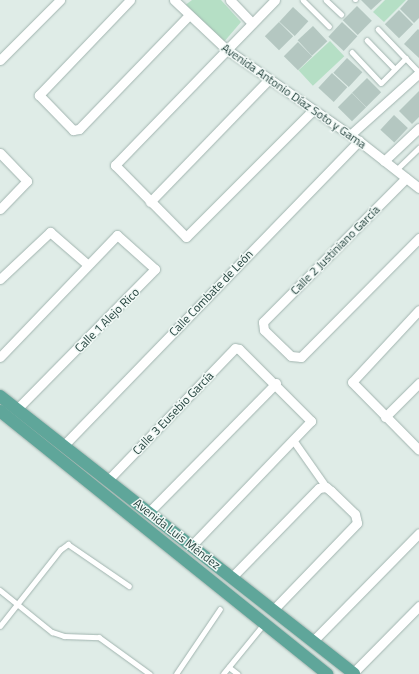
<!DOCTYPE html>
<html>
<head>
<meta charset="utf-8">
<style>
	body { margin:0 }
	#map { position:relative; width:419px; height:674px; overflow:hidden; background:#dfece7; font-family:"Titillium Web",sans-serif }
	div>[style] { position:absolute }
	.green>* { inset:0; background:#b5dfc5; transform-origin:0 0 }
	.building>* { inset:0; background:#b4c7c1; transform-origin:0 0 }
	.roads { filter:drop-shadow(0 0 1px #a1b4af) drop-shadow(0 0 1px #a1b4af) }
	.service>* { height:4.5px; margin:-2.25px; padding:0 2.25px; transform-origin:2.25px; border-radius:2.25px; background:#fff }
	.pedestrian>* { height:7px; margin:-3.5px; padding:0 3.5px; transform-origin:3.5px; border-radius:3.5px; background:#fff }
	.minor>* { height:9px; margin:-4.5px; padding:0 4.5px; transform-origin:4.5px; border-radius:4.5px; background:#fff }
	.primary>* { height:12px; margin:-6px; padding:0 6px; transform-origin:6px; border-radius:6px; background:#5fa69a }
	span { translate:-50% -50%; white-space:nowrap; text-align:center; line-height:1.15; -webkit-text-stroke:3px #f0f8f5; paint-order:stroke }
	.street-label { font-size:12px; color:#1e3d38 }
</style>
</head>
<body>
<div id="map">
	<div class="green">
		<div style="clip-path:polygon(192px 0,221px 0,241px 22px,223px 43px,184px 6px)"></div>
		<div style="clip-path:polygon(385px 0,406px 0,384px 22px,373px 12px)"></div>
		<div style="left:330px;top:41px;width:21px;height:43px;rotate:47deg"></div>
	</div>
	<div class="building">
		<div style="clip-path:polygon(361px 0,382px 0,371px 10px)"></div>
		<div style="clip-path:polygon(408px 0,419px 0,419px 18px,414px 23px,400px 9px)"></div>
		<div style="left:357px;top:6px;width:21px;height:20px;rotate:45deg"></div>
		<div style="left:293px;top:7px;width:21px;height:20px;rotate:43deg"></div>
		<div style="left:399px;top:10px;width:20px;height:20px;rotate:45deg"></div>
		<div style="left:279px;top:22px;width:20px;height:20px;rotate:45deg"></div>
		<div style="left:342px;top:22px;width:21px;height:20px;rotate:43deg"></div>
		<div style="left:313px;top:26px;width:21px;height:21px;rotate:47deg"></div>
		<div style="clip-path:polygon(418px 29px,419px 30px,419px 58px,404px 44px)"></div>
		<div style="left:298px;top:42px;width:20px;height:20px;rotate:45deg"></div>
		<div style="left:347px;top:58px;width:21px;height:20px;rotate:43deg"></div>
		<div style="left:332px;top:73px;width:21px;height:20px;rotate:43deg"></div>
		<div style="left:367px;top:78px;width:20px;height:21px;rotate:45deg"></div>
		<div style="clip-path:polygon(419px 91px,419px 117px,412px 124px,399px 111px)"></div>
		<div style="left:352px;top:93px;width:20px;height:20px;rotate:45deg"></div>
		<div style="left:394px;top:115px;width:19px;height:20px;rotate:43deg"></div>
	</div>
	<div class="roads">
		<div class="service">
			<div style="left:303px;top:0;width:37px;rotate:45deg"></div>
			<div style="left:326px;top:0;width:21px;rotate:43deg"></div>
			<div style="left:355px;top:0;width:1px"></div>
			<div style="left:378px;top:29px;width:59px;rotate:46.4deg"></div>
			<div style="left:367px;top:40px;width:40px;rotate:46deg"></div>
			<div style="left:352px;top:52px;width:42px;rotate:46.9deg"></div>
			<div style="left:381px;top:83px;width:35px;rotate:-45deg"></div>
			<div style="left:396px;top:170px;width:32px;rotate:-44deg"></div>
			<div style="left:0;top:590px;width:67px;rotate:38.9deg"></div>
			<div style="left:52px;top:632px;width:13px;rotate:18deg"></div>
			<div style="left:64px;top:636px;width:35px;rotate:2deg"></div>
			<div style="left:99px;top:637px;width:63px;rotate:36deg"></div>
			<div style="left:0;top:626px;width:97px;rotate:-51.7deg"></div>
			<div style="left:60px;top:550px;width:10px;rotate:-37deg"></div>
			<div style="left:68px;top:544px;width:74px;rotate:34.5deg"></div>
			<div style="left:229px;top:667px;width:11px;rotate:38deg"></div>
			<div style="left:176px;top:674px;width:78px;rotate:-55.9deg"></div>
			<div style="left:223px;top:674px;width:63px;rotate:-50.8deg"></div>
		</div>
		<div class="pedestrian">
			<div style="left:293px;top:440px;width:57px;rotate:54.9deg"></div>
		</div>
		<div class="minor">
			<div style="left:130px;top:0;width:132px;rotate:133.8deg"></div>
			<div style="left:39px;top:95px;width:49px;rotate:45.8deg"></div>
			<div style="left:73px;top:130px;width:6px;rotate:-9deg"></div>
			<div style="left:79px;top:129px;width:158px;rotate:-46deg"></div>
			<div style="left:174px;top:0;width:71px;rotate:43.3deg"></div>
			<div style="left:226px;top:49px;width:162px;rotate:34.7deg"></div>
			<div style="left:359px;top:141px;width:76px;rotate:38.1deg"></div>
			<div style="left:230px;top:0;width:32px;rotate:46deg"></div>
			<div style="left:275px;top:0;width:230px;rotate:134.1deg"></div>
			<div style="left:115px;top:165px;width:101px;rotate:45.4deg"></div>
			<div style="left:186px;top:237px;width:180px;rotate:-45deg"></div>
			<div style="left:0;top:60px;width:85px;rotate:-45deg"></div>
			<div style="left:350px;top:135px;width:93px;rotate:-41.9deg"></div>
			<div style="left:0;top:153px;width:39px;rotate:46deg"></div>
			<div style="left:27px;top:181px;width:39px;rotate:134deg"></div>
			<div style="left:384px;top:161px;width:48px;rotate:-43.3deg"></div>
			<div style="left:406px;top:178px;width:203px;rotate:134.8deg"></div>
			<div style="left:263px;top:322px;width:8px;rotate:83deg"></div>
			<div style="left:264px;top:330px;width:37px;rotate:44deg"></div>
			<div style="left:291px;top:356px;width:10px;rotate:6deg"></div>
			<div style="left:301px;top:357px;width:168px;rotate:-45.2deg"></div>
			<div style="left:150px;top:202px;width:171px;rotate:-45.9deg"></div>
			<div style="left:0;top:279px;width:69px;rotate:-43.2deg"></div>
			<div style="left:50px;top:232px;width:49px;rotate:40.9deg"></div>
			<div style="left:419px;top:310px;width:98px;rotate:132.9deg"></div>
			<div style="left:352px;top:382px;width:95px;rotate:45.4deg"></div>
			<div style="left:0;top:357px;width:169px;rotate:-46.2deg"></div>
			<div style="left:117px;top:235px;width:51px;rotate:41.8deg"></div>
			<div style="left:155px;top:269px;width:197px;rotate:134.6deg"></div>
			<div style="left:385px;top:417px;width:48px;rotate:-45deg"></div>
			<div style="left:64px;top:445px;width:424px;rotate:-45.9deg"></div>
			<div style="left:108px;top:480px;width:183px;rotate:-46.1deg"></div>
			<div style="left:235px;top:348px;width:4px;rotate:14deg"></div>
			<div style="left:239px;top:349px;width:102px;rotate:45deg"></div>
			<div style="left:311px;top:421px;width:172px;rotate:133.8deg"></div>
			<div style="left:149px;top:512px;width:181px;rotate:-45.4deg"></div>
			<div style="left:232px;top:577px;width:124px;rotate:-45.7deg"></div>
			<div style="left:319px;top:488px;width:7px;rotate:-8deg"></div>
			<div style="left:326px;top:487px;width:6px;rotate:39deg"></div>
			<div style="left:331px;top:491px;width:33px;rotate:44deg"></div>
			<div style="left:355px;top:514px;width:9px;rotate:77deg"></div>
			<div style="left:357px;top:523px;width:121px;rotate:134deg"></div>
			<div style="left:313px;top:641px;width:151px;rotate:-45.5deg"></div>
			<div style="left:353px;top:673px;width:94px;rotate:-45.4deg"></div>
		</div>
		<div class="primary">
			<div style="left:0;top:396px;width:450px;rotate:38.1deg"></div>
			<div style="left:0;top:411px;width:420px;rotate:38.8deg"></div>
		</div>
	</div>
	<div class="street-label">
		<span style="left:294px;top:96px;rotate:35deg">Avenida Antonio Díaz Soto y Gama</span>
		<span style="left:335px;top:250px;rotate:-45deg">Calle 2 Justiniano García</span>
		<span style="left:211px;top:293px;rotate:-46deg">Calle Combate de León</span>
		<span style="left:107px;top:320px;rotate:-45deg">Calle 1 Alejo Rico</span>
		<span style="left:173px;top:413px;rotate:-46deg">Calle 3 Eusebio García</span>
		<span style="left:177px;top:534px;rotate:38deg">Avenida Luis Méndez</span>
	</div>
</div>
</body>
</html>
